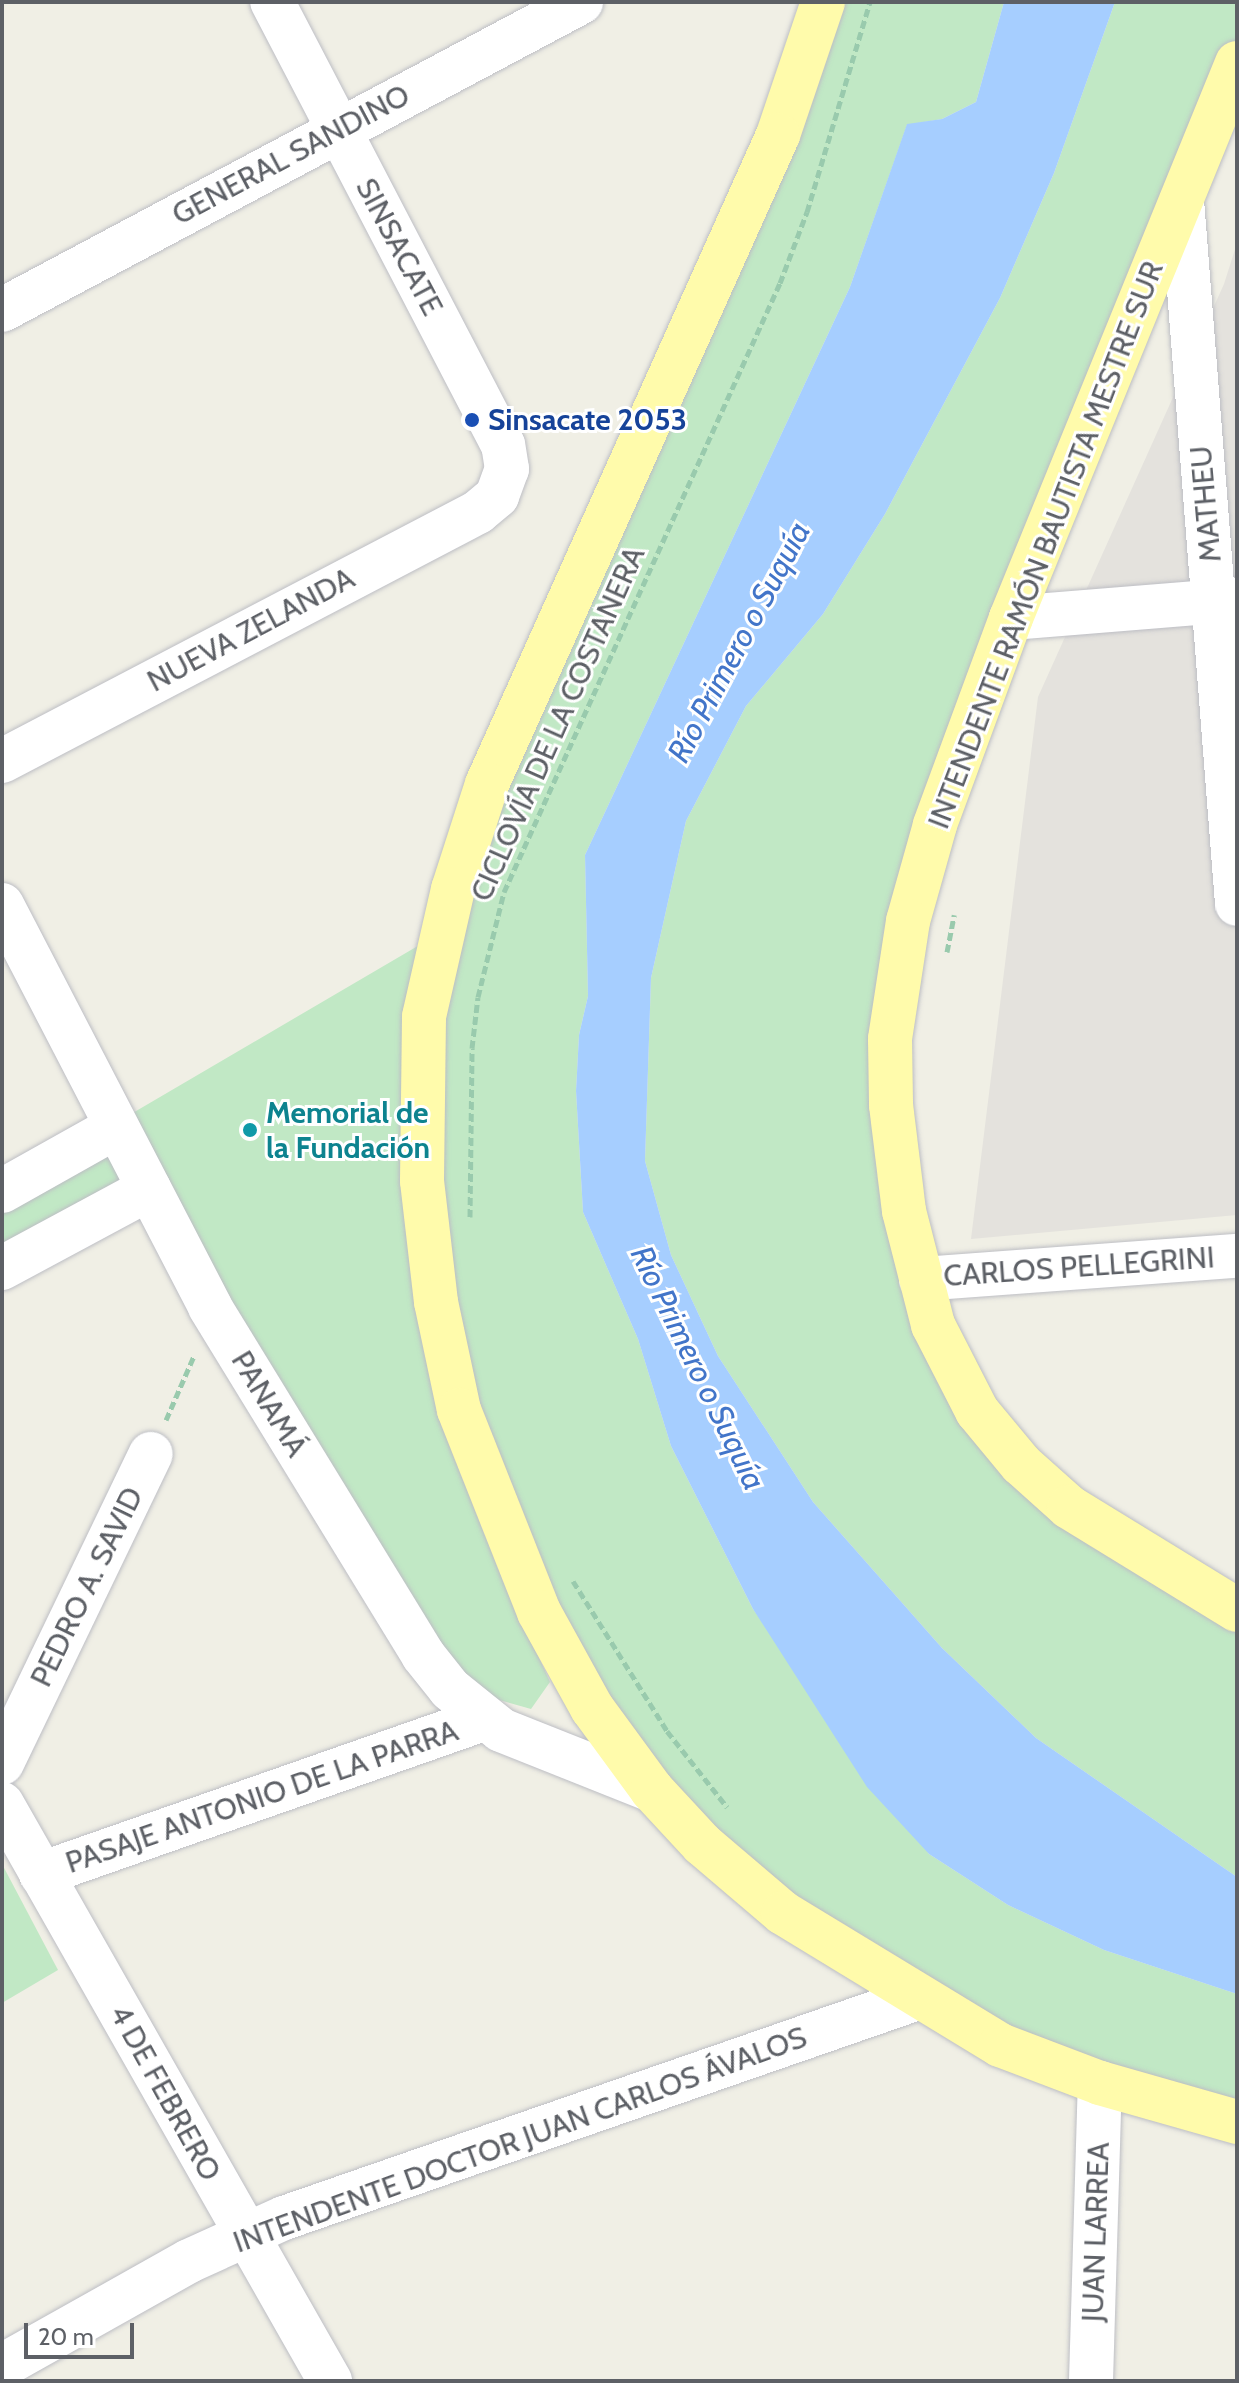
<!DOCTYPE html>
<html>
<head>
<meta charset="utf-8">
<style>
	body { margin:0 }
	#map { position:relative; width:1239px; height:2383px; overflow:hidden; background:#f0efe5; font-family:Cabin,sans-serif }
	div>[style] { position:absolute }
	.industrial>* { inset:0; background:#e4e2dd }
	.green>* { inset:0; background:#c1e8c5 }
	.water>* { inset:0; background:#a6ceff }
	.path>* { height:5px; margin-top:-2.5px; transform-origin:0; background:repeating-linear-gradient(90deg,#99caad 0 8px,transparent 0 12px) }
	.roads { filter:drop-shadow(0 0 2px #bdbec4) drop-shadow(0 0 2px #bdbec4) }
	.minor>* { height:44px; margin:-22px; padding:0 22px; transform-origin:22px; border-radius:22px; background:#fff }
	.major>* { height:44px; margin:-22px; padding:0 22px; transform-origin:22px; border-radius:22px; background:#fffbab }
	.dots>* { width:22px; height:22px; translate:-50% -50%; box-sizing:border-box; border:4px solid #fff; border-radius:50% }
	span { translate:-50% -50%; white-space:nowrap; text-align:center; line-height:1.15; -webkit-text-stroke:6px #fff; paint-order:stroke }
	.street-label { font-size:30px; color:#5d6066 }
	.transit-label { font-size:30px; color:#164399; font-weight:700 }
	.left { translate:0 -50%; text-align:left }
	.culture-label { font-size:30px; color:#0d838f; font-weight:700 }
	.water-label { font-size:32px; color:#4275c9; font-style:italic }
	.frame { position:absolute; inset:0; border:4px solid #5d6066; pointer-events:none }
	.scale { position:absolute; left:24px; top:2323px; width:110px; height:36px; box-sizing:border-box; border:4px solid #5d6066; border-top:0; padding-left:10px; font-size:24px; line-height:28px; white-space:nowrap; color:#5d6066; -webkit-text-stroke:6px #fff; paint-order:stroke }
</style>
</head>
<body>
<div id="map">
	<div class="industrial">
		<div style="clip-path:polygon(1237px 243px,1237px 1215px,971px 1239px,1038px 697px,1224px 284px)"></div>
	</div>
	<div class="green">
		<div style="clip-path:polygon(823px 2px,1004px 2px,976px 102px,942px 119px,907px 125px,850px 287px,585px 855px,588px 996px,579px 1035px,576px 1091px,583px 1212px,638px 1339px,671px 1446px,753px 1609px,929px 1854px,1008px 1905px,1104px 1950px,1237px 1994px,1237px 2122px,1100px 2083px,702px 1844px,499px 1519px,422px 1181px,453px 889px)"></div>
		<div style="clip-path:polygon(1115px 2px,1237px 2px,1237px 63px,935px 825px,891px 1105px,977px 1411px,1237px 1610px,1237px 1877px,1036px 1738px,942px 1648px,813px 1502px,718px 1356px,671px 1255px,645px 1161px,651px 978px,686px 821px,746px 706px,823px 614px,885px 514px,1000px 298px,1054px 173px)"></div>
		<div style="clip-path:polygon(428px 940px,413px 1011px,497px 1564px,550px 1682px,531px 1709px,489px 1697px,452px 1664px,217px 1279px,131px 1114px)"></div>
		<div style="clip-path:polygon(106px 1150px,122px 1180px,2px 1248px,2px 1210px)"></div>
		<div style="clip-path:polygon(2px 1864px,58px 1970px,2px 2003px)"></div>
	</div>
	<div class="water">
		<div style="clip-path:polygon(1004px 2px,1115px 2px,1054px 173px,1000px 298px,885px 514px,823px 614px,746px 706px,686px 821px,651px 978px,645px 1161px,671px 1255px,718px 1356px,813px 1502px,942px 1648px,1036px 1738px,1237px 1877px,1237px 1994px,1104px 1950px,1008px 1905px,929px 1854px,867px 1787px,753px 1609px,671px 1446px,638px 1339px,583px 1212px,576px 1091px,579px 1035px,588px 996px,585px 855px,850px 287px,907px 124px,942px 119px,976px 102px)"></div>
	</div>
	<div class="path">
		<div style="left:947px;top:952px;width:38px;rotate:-79deg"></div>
		<div style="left:470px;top:1217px;width:169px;rotate:-89.3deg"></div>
		<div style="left:472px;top:1048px;width:51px;rotate:-83.3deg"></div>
		<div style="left:478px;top:997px;width:108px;rotate:-76.1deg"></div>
		<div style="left:504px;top:892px;width:669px;rotate:-65.62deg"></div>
		<div style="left:780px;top:283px;width:76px;rotate:-69.2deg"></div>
		<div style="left:807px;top:212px;width:219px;rotate:-73.3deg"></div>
		<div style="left:166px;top:1420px;width:70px;rotate:-66.4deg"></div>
		<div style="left:573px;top:1581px;width:177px;rotate:57.9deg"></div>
		<div style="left:667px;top:1731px;width:97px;rotate:51.7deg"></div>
	</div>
	<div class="roads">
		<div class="minor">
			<div style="left:1182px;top:200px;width:706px;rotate:85.53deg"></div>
			<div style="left:2px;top:310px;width:656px;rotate:-28.01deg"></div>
			<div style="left:1011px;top:618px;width:227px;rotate:-4.6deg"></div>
			<div style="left:2px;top:761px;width:537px;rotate:-27.61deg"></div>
			<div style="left:478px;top:512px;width:25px;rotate:-40deg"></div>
			<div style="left:497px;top:496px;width:29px;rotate:-70deg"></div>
			<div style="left:507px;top:469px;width:24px;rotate:-99deg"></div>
			<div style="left:503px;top:445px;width:500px;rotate:-117.5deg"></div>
			<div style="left:2px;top:905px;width:453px;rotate:62.6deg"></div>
			<div style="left:210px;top:1307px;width:408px;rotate:58.5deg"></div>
			<div style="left:423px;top:1655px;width:43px;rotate:51.5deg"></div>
			<div style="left:450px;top:1689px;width:65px;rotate:38.8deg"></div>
			<div style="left:501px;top:1730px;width:162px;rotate:21.7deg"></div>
			<div style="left:2px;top:1191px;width:131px;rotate:-29.3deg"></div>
			<div style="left:2px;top:1268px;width:167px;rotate:-28.3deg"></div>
			<div style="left:921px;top:1279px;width:317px;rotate:-4.2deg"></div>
			<div style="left:2px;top:1763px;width:343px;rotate:-64.3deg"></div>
			<div style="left:2px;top:1804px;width:664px;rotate:60.38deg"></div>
			<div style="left:41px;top:1874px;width:469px;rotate:-19.3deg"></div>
			<div style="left:2px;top:2366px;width:214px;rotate:-29.3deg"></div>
			<div style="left:189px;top:2261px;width:104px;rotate:-24.4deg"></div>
			<div style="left:284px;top:2218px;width:671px;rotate:-19.14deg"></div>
			<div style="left:1091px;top:2381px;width:298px;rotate:-88.3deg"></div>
		</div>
		<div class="major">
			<div style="left:823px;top:2px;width:140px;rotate:108.7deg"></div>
			<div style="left:778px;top:135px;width:711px;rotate:114.15deg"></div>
			<div style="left:487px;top:784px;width:110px;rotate:107.9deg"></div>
			<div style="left:453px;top:889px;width:131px;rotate:102.8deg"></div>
			<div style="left:424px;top:1017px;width:164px;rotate:90.7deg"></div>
			<div style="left:422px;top:1181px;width:122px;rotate:83.4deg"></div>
			<div style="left:436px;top:1302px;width:110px;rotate:78deg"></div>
			<div style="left:459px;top:1410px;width:217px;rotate:68.4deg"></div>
			<div style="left:539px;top:1612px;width:110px;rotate:61.1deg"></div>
			<div style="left:592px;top:1708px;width:102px;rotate:53.8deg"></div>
			<div style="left:652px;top:1790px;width:74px;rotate:47.2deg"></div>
			<div style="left:702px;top:1844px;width:106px;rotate:40.4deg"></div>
			<div style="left:783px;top:1913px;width:254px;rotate:31.3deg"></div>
			<div style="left:1000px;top:2045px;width:107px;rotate:20.8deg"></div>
			<div style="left:1100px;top:2083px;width:142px;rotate:15.9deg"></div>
			<div style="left:1237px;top:63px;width:599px;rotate:112.16deg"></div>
			<div style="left:1011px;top:618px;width:221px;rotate:110.2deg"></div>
			<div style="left:935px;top:825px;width:100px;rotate:105.7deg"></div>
			<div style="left:908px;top:921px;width:119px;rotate:98.7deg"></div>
			<div style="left:890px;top:1039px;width:66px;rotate:89.1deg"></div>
			<div style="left:891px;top:1105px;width:107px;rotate:83deg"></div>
			<div style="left:904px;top:1211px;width:118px;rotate:75.7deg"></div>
			<div style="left:933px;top:1325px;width:97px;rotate:62.9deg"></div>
			<div style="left:977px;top:1411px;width:69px;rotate:50.3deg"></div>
			<div style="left:1021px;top:1464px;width:64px;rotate:41.9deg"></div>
			<div style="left:1069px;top:1507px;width:197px;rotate:31.5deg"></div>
		</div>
	</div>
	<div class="dots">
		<div style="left:472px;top:420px;background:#1a4fb4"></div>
		<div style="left:250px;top:1130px;background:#0f9aa8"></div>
	</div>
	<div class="street-label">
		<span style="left:291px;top:155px;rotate:-28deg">GENERAL SANDINO</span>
		<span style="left:399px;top:247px;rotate:62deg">SINSACATE</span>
		<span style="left:1206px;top:504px;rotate:-95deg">MATHEU</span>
		<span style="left:1046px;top:545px;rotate:-69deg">INTENDENTE RAMÓN BAUTISTA MESTRE SUR</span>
		<span style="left:251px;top:630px;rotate:-28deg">NUEVA ZELANDA</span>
		<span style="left:558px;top:724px;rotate:-66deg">CICLOVÍA DE LA COSTANERA</span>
		<span style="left:1079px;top:1267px;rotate:-4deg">CARLOS PELLEGRINI</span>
		<span style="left:269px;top:1404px;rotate:59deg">PANAMÁ</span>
		<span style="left:87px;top:1587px;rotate:-64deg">PEDRO A. SAVID</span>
		<span style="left:262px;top:1797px;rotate:-19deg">PASAJE ANTONIO DE LA PARRA</span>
		<span style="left:165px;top:2093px;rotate:61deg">4 DE FEBRERO</span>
		<span style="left:520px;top:2140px;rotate:-20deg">INTENDENTE DOCTOR JUAN CARLOS ÁVALOS</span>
		<span style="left:1096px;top:2232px;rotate:-88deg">JUAN LARREA</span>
	</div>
	<div class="transit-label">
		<span class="left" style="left:488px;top:420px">Sinsacate 2053</span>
	</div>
	<div class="culture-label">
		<span class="left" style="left:266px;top:1130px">Memorial de<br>la Fundación</span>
	</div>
	<div class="water-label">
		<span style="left:739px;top:642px;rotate:-62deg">Río Primero o Suquía</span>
		<span style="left:698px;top:1368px;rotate:64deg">Río Primero o Suquía</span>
	</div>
	<div class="frame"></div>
	<div class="scale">20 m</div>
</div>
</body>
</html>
